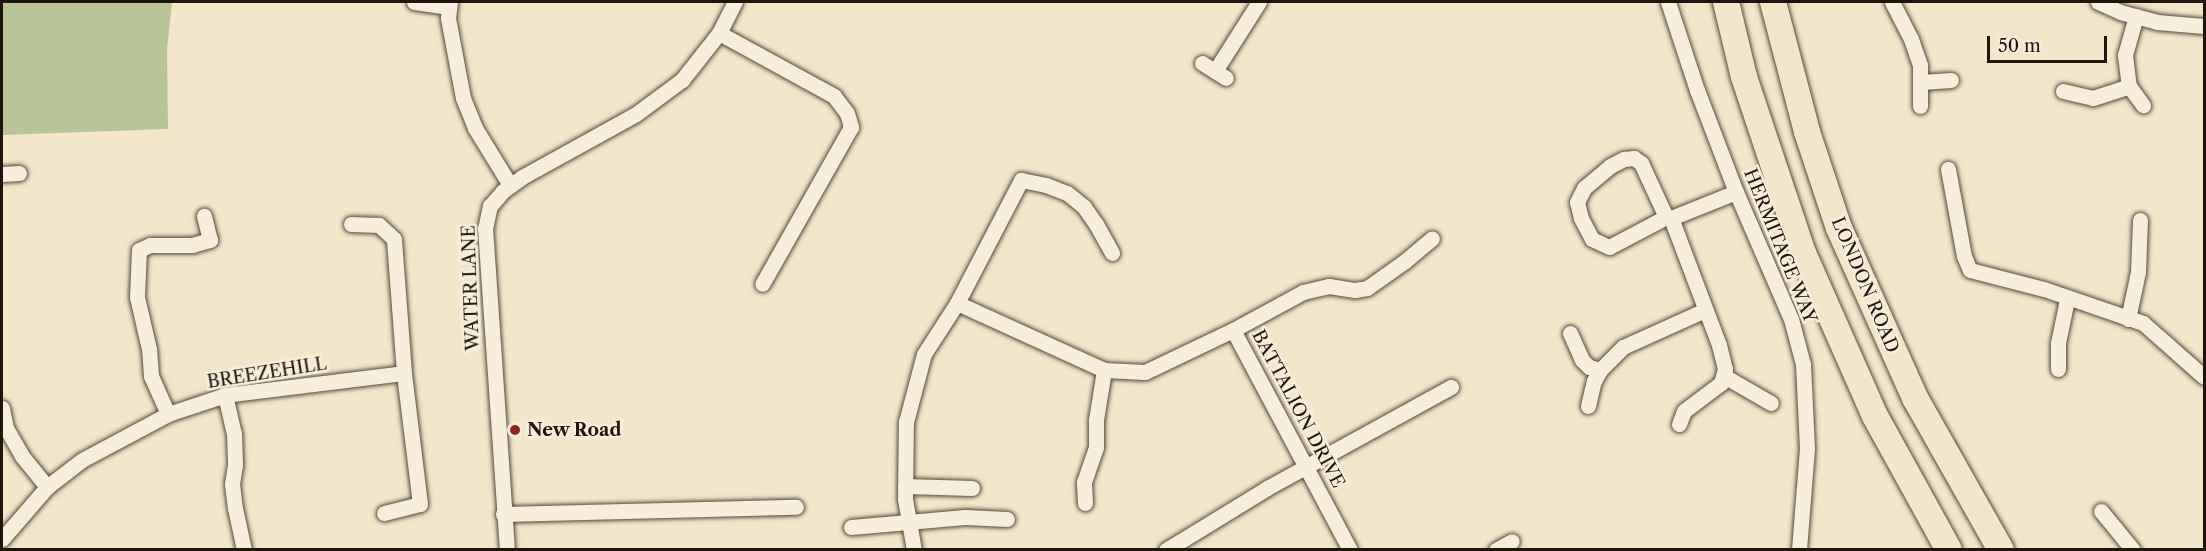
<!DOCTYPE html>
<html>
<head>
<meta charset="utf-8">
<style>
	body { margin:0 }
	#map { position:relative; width:2206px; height:551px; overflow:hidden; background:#f3e6c9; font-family:"Libre Caslon Text",serif }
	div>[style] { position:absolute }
	.green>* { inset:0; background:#bac597 }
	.roads { filter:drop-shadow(0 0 2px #55493b) drop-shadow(0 0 2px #55493b) }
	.street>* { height:15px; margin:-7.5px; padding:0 7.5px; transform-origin:7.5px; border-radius:7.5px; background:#f7efdc }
	.highway>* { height:26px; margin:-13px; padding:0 13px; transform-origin:13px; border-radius:13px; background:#f3e6c9 }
	.dots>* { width:16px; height:16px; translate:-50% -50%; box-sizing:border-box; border:3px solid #f7efdc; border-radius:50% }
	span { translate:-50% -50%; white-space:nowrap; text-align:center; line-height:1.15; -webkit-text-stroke:5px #f7efdc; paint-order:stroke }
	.street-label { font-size:18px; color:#20150c }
	.poi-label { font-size:18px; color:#20150c; font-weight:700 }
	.left { translate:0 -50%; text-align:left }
	.frame { position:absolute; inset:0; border:3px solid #20150c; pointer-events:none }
	.scale { position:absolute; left:1987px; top:36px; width:120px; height:27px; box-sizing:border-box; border:3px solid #20150c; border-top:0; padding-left:8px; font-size:18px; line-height:21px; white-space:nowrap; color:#20150c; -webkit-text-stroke:4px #f7efdc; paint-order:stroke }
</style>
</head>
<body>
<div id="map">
	<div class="green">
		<div style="clip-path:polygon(2px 2px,172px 2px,167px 50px,168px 129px,2px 135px)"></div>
	</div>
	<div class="roads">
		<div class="street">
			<div style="left:414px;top:2px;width:34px;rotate:8deg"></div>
			<div style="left:450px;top:2px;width:16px;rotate:97deg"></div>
			<div style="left:448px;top:18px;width:81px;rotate:79.4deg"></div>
			<div style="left:463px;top:98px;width:32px;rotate:68deg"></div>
			<div style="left:475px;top:128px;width:67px;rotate:58.4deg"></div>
			<div style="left:1668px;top:2px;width:93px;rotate:71.8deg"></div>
			<div style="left:1697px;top:90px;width:109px;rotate:69.1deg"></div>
			<div style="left:1736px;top:192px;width:138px;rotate:66.6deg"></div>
			<div style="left:1791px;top:319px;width:47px;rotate:75.1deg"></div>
			<div style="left:1803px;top:364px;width:84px;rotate:87.3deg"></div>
			<div style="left:1807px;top:448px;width:102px;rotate:94.5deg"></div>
			<div style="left:1892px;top:2px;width:42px;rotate:62.8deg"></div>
			<div style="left:1911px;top:39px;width:28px;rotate:71deg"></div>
			<div style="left:1920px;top:65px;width:41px;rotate:90deg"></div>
			<div style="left:2098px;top:2px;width:24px;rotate:24deg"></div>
			<div style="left:2120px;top:12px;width:38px;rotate:15deg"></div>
			<div style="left:2157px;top:22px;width:47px;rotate:4.9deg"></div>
			<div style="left:2136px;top:16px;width:41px;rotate:105.8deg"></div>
			<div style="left:2125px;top:55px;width:31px;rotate:83deg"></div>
			<div style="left:2129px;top:86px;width:24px;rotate:54deg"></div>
			<div style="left:719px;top:33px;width:131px;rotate:28.7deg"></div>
			<div style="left:834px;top:96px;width:21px;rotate:53deg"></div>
			<div style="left:847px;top:113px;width:15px;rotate:74deg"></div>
			<div style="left:851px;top:127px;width:180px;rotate:119.5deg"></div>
			<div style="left:1202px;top:63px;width:28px;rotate:32deg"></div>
			<div style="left:1215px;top:71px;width:82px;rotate:-57.5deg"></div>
			<div style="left:1921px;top:82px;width:30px;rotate:-4deg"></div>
			<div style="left:2063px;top:91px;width:31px;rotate:13deg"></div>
			<div style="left:2093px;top:98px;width:38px;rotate:-18deg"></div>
			<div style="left:1948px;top:169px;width:88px;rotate:79.6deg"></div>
			<div style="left:1964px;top:256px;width:15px;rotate:67deg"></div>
			<div style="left:1970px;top:270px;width:76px;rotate:14.4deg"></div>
			<div style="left:2044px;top:289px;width:105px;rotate:19deg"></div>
			<div style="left:2143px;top:323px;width:81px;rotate:41.5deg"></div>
			<div style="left:2px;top:174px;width:17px;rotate:-3deg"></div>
			<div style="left:1666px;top:217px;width:64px;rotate:152.2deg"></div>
			<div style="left:1609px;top:247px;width:19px;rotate:-155deg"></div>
			<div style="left:1592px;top:239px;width:24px;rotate:-118deg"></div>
			<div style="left:1581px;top:218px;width:16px;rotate:-104deg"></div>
			<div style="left:1577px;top:202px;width:16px;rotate:-63deg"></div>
			<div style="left:1584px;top:188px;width:34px;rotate:-40deg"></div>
			<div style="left:1610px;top:166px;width:16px;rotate:-27deg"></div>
			<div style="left:1624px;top:159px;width:10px;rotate:-6deg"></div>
			<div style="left:1634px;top:158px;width:9px;rotate:36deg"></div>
			<div style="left:1641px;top:163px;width:60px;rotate:65.2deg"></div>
			<div style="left:1666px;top:217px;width:5px;rotate:11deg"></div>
			<div style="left:1671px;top:218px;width:136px;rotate:69.3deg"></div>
			<div style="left:1719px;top:345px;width:25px;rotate:76deg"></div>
			<div style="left:1725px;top:369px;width:15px;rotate:106deg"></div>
			<div style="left:1721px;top:383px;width:46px;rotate:142.9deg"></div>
			<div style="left:1684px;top:411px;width:14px;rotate:111deg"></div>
			<div style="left:1671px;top:218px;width:70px;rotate:-21.8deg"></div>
			<div style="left:957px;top:303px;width:139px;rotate:-62.5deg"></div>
			<div style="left:1021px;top:180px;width:25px;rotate:11deg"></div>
			<div style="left:1046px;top:185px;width:22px;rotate:21deg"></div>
			<div style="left:1067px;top:193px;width:22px;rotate:39deg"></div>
			<div style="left:1084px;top:207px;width:21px;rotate:55deg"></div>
			<div style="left:1096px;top:224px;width:33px;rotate:61deg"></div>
			<div style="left:2128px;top:319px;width:48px;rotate:-78deg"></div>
			<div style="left:2138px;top:272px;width:52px;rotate:-87.8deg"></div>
			<div style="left:1233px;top:330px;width:80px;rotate:-28.5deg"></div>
			<div style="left:1303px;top:292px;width:27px;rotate:-13deg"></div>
			<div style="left:1329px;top:286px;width:26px;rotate:9deg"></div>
			<div style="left:1355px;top:290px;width:12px;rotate:-9deg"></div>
			<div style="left:1367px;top:288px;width:47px;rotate:-35.4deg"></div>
			<div style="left:1405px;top:261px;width:35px;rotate:-40deg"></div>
			<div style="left:1570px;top:333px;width:30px;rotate:66deg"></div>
			<div style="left:1582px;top:360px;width:10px;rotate:45deg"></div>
			<div style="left:1589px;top:367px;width:11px;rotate:15deg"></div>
			<div style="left:2058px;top:369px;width:26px;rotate:-90deg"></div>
			<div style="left:2058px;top:343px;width:45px;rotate:-78.4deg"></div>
			<div style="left:1724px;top:376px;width:54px;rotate:29.9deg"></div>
			<div style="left:225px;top:395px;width:39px;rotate:77deg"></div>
			<div style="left:234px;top:433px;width:32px;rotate:88deg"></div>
			<div style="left:235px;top:465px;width:19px;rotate:99deg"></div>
			<div style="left:232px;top:484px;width:24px;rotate:83deg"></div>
			<div style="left:235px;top:508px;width:43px;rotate:77.9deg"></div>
			<div style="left:1588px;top:406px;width:26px;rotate:-77deg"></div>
			<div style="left:1594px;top:381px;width:13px;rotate:-61deg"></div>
			<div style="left:1600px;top:370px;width:33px;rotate:-45deg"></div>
			<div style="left:1623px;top:347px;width:90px;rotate:-24.3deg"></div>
			<div style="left:2px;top:408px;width:20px;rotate:79deg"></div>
			<div style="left:6px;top:428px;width:32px;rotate:60deg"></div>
			<div style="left:22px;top:456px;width:40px;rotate:51deg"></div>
			<div style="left:168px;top:414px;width:42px;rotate:-114.1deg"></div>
			<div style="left:151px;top:376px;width:27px;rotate:-94deg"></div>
			<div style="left:149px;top:349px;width:53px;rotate:-103deg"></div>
			<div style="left:137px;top:297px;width:47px;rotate:-87.6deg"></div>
			<div style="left:139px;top:250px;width:12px;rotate:-24deg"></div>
			<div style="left:150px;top:245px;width:42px"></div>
			<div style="left:192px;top:245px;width:19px;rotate:-16deg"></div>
			<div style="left:210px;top:240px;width:25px;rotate:-104deg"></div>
			<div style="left:905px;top:486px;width:67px;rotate:1.7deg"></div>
			<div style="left:1085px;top:503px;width:21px;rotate:-93deg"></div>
			<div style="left:1084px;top:482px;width:36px;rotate:-71deg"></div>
			<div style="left:1096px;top:448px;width:28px;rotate:-90deg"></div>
			<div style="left:1096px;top:420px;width:51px;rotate:-80.9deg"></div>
			<div style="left:2101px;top:511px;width:50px;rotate:50.6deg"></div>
			<div style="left:384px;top:513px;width:37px;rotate:-14deg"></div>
			<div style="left:420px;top:504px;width:132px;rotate:-97deg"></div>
			<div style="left:503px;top:514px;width:293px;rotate:-1.4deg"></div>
			<div style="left:851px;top:527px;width:114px;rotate:-5deg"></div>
			<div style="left:965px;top:517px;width:42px;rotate:2.7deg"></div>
			<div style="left:2px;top:539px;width:69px;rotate:-49.1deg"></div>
			<div style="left:47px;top:487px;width:44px;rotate:-37.6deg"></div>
			<div style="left:82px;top:460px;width:98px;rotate:-28.1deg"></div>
			<div style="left:168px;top:414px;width:60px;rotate:-18.4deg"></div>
			<div style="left:225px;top:395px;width:180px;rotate:-7deg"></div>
			<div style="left:404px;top:373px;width:134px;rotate:-94.3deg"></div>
			<div style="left:394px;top:239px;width:21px;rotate:-137deg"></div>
			<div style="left:379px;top:225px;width:28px;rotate:-178deg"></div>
			<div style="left:507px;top:550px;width:322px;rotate:-93.9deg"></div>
			<div style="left:485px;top:229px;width:24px;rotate:-78deg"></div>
			<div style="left:490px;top:206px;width:20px;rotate:-49deg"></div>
			<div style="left:503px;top:191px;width:24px;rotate:-36deg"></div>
			<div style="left:522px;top:177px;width:130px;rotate:-28.9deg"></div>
			<div style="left:636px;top:114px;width:57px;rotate:-36.5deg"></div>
			<div style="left:682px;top:80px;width:60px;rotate:-51.8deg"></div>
			<div style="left:719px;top:33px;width:35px;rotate:-63deg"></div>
			<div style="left:914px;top:550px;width:52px;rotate:-100deg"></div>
			<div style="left:905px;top:499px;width:77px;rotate:-89.3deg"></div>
			<div style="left:906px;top:422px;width:70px;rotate:-75.2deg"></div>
			<div style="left:924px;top:354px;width:61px;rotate:-57.1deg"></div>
			<div style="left:957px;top:303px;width:162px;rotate:24.5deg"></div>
			<div style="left:1104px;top:370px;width:41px;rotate:2.8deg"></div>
			<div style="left:1145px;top:372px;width:98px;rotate:-25.5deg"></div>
			<div style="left:1233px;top:330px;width:249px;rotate:62deg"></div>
			<div style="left:1166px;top:550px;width:119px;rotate:-31.5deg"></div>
			<div style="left:1267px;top:488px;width:210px;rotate:-28.8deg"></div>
			<div style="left:1496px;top:550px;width:18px;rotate:-29deg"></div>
		</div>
		<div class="highway">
			<div style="left:1726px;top:2px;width:77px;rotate:76.5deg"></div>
			<div style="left:1744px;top:77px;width:186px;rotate:71.5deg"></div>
			<div style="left:1803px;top:253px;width:178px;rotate:66.2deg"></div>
			<div style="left:1875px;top:416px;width:153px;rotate:61.1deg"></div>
			<div style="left:1773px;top:2px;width:134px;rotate:75.3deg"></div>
			<div style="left:1807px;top:132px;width:101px;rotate:71.6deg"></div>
			<div style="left:1839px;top:228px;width:186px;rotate:65.9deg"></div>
			<div style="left:1915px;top:398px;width:175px;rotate:60.5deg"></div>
		</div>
	</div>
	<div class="dots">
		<div style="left:515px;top:430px;background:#8f2418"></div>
	</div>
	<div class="street-label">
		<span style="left:1780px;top:246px;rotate:68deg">HERMITAGE WAY</span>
		<span style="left:1865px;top:285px;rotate:67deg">LONDON ROAD</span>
		<span style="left:471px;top:288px;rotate:-92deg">WATER LANE</span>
		<span style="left:267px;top:373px;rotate:-9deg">BREEZEHILL</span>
		<span style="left:1298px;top:409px;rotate:62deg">BATTALION DRIVE</span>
	</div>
	<div class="poi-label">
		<span class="left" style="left:527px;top:430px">New Road</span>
	</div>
	<div class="frame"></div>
	<div class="scale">50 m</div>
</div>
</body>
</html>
